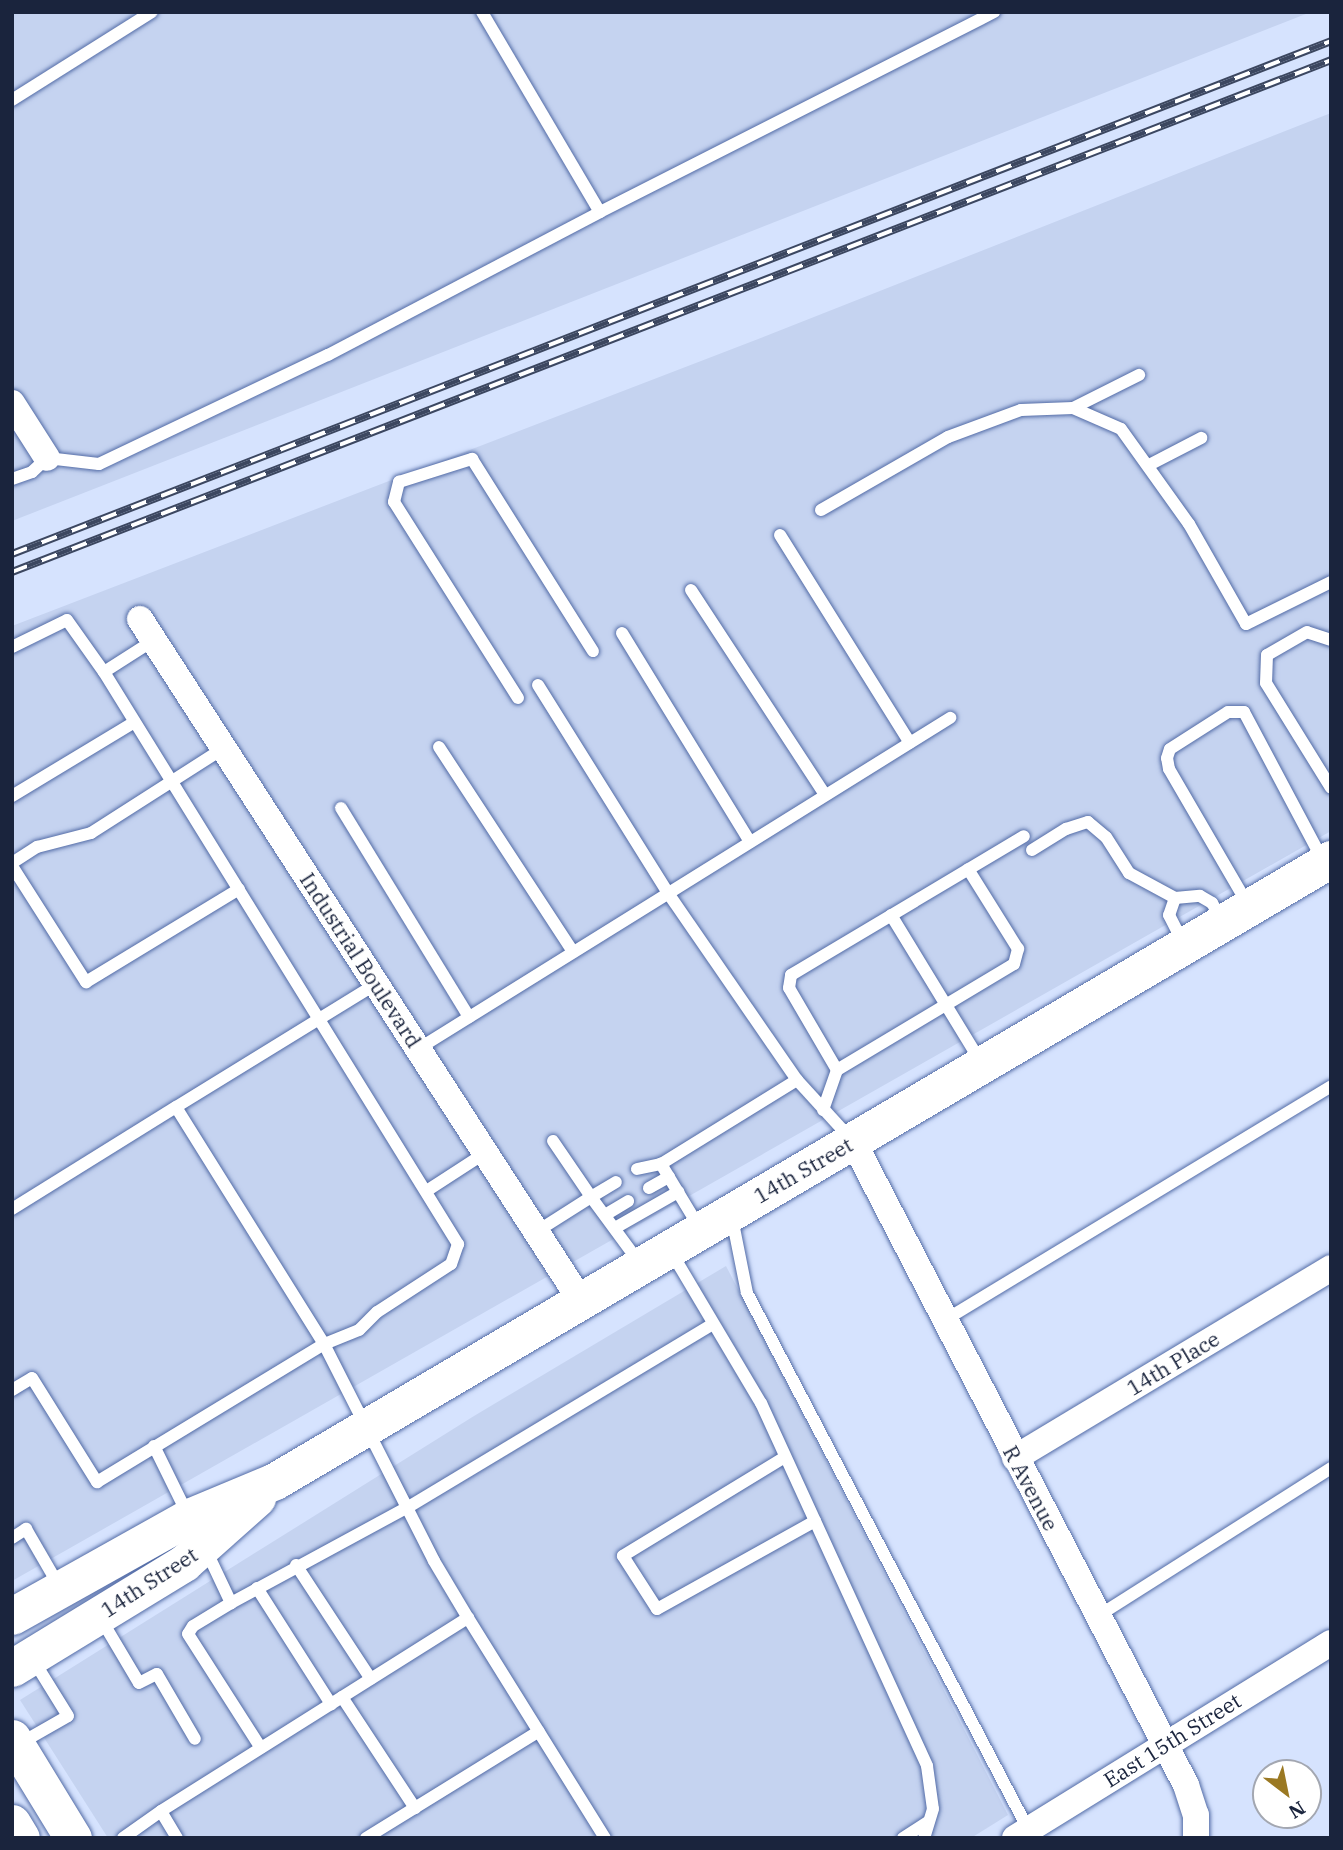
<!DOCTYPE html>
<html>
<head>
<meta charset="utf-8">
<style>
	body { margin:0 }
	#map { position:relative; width:1343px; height:1850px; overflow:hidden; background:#d6e3fe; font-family:"IBM Plex Serif",serif }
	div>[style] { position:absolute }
	.built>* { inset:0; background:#c5d3f0 }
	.roads { filter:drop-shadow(0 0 2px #526ba6) drop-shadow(0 0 2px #526ba6) }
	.service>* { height:12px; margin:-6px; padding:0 6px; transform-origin:6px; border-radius:6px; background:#fff }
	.minor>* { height:26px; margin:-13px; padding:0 13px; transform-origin:13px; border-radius:13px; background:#fff }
	.secondary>* { height:37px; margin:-18.5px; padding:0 18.5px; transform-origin:18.5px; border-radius:18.5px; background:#fff }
	.rail>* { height:8px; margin-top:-4px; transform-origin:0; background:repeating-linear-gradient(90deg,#fff 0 16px,#3c4760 0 32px); box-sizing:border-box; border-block:2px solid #3c4760 }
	span { translate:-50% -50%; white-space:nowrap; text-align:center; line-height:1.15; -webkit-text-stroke:7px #fff; paint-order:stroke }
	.street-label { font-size:21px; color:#1a243d }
	.frame { position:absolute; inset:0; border:14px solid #1a243d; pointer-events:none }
	.north { position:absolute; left:1252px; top:1759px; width:70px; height:70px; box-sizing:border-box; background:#fff; border:2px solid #a3a7b1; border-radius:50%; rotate:148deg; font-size:19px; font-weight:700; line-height:28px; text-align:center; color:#1a243d }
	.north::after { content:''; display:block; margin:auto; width:24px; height:32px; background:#9b7923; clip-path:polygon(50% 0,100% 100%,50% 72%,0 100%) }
</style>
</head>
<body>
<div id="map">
	<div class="built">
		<div style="clip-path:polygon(12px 12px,1311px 12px,12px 521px)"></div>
		<div style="clip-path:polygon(1331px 113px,1331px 831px,12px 1581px,12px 626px,753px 341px)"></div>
		<div style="clip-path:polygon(726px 1266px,1008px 1815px,971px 1838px,108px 1838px,20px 1700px,474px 1416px)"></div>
	</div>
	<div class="roads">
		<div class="service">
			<div style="left:482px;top:12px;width:232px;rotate:59.5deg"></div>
			<div style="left:600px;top:212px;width:442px;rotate:-26.9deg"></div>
			<div style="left:12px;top:100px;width:165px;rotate:-32.2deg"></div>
			<div style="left:1073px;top:408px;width:74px;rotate:-26.6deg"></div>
			<div style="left:1149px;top:465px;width:59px;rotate:-27.4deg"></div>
			<div style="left:12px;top:479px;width:21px;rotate:-19deg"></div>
			<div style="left:32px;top:472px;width:21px;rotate:-43deg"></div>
			<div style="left:47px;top:458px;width:52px;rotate:6.6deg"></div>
			<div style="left:99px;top:464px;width:254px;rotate:-25.5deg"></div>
			<div style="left:328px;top:355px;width:307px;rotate:-27.7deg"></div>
			<div style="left:821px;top:510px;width:146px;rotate:-29.9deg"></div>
			<div style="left:948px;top:437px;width:78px;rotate:-20.3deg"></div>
			<div style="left:1021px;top:410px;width:52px;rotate:-2.2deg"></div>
			<div style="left:1073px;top:408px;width:52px;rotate:23.6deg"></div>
			<div style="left:1121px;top:429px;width:117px;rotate:54.4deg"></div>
			<div style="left:1189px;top:524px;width:115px;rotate:60.3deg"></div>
			<div style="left:1246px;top:624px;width:95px;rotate:-26.3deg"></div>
			<div style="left:780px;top:535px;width:245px;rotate:58deg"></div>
			<div style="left:691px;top:590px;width:245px;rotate:56.8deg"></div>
			<div style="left:622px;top:633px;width:245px;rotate:58.5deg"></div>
			<div style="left:1331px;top:640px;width:25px;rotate:-162deg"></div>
			<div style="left:1307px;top:632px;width:46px;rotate:150.1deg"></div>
			<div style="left:1267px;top:655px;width:28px;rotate:92deg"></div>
			<div style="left:1266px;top:683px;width:123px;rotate:58.2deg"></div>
			<div style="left:12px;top:647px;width:61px;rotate:-26.1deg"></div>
			<div style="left:67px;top:620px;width:64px;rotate:54.6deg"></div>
			<div style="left:104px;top:672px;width:673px;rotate:58.25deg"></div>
			<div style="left:458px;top:1244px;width:21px;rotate:109deg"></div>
			<div style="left:451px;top:1264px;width:88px;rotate:147deg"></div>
			<div style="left:377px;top:1312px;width:25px;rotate:135deg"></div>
			<div style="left:359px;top:1330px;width:38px;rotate:158deg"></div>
			<div style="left:324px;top:1344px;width:243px;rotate:63.1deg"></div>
			<div style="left:434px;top:1561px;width:66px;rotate:59.2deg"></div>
			<div style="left:104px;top:672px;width:59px;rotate:-32.6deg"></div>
			<div style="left:538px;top:685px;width:245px;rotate:58deg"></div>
			<div style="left:668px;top:893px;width:227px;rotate:55.4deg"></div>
			<div style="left:797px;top:1080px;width:79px;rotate:47.6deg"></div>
			<div style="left:518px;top:698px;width:232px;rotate:-122.3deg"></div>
			<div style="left:394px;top:502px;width:21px;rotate:-76deg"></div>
			<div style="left:399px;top:482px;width:77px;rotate:-17.5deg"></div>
			<div style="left:472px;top:459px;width:227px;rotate:57.8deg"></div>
			<div style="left:439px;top:747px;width:245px;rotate:56.8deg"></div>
			<div style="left:12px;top:796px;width:141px;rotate:-31.1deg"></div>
			<div style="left:341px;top:808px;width:245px;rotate:58.5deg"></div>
			<div style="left:1032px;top:850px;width:40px;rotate:-32deg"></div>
			<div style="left:1066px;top:829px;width:23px;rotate:-18deg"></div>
			<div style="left:1088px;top:822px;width:23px;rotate:40deg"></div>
			<div style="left:1106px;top:837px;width:43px;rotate:57.4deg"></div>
			<div style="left:1129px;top:873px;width:52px;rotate:28.5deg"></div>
			<div style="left:1175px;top:898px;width:18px;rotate:109deg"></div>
			<div style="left:1169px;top:915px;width:30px;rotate:63deg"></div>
			<div style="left:12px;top:863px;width:30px;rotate:-33deg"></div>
			<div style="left:37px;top:847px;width:56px;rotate:-14.5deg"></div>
			<div style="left:91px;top:833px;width:158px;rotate:-32.6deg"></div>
			<div style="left:12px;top:866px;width:138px;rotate:57.5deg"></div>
			<div style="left:86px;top:982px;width:179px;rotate:-31.3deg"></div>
			<div style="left:1175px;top:898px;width:25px;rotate:-5deg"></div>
			<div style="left:1200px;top:896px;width:14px;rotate:30deg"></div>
			<div style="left:1212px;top:903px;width:20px;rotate:60deg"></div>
			<div style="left:1247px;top:903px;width:155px;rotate:-120.2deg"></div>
			<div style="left:1169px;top:769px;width:11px;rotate:-100deg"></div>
			<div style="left:1167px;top:758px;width:9px;rotate:-72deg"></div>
			<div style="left:1170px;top:749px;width:69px;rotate:-32.5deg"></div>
			<div style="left:1228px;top:712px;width:16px"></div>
			<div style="left:1244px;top:712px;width:166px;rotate:62deg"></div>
			<div style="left:891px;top:915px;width:171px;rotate:58.6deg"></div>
			<div style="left:418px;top:1049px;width:627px;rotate:-31.89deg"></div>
			<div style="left:837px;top:1070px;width:95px;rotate:-120.3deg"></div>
			<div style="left:789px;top:988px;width:13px;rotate:-81deg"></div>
			<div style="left:791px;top:975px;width:271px;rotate:-30.8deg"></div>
			<div style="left:823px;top:1110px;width:42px;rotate:-70.7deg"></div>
			<div style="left:837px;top:1070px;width:206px;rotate:-30.9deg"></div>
			<div style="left:1014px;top:964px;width:16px;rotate:-75deg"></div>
			<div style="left:1018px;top:949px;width:94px;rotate:-122deg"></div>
			<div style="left:553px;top:1141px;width:68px;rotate:55.8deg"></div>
			<div style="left:591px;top:1197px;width:29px;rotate:-31deg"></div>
			<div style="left:637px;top:1169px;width:25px;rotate:-12deg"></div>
			<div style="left:649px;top:1188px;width:23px;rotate:-29deg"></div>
			<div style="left:428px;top:1190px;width:68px;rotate:-33deg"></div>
			<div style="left:12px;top:1209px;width:193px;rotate:-31.9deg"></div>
			<div style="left:605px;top:1215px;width:27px;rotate:-31deg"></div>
			<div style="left:732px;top:1218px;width:76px;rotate:78.7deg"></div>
			<div style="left:747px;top:1293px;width:605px;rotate:62.33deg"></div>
			<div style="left:699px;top:1227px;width:74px;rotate:-121.1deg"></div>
			<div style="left:661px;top:1164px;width:160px;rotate:-31.7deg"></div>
			<div style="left:615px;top:1228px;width:73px;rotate:-29.7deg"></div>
			<div style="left:536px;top:1232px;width:65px;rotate:-32.5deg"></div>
			<div style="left:591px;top:1197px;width:81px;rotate:53.6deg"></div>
			<div style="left:670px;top:1250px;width:178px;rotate:59.3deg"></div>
			<div style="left:761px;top:1403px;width:399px;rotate:65.4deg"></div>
			<div style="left:927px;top:1766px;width:43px;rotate:82.1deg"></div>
			<div style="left:933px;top:1809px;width:30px;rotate:107deg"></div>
			<div style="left:945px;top:1320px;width:451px;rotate:-31.2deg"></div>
			<div style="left:12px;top:1390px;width:23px;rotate:-31deg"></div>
			<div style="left:32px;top:1378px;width:123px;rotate:58deg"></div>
			<div style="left:97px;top:1482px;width:266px;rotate:-31.3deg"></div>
			<div style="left:324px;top:1344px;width:279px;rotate:-122deg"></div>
			<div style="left:176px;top:1107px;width:235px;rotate:-31.6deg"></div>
			<div style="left:154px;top:1446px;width:77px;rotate:63.8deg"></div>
			<div style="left:785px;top:1457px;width:190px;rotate:148.6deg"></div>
			<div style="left:623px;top:1556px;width:63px;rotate:57.3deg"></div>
			<div style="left:657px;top:1609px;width:181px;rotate:-29.1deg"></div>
			<div style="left:12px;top:1538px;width:17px;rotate:-33deg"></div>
			<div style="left:26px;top:1529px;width:66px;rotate:59.9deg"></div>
			<div style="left:206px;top:1550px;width:59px;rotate:64.7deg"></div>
			<div style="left:231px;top:1603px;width:204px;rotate:-28.5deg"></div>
			<div style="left:410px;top:1506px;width:353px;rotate:-31deg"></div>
			<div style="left:296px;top:1565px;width:136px;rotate:56.7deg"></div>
			<div style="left:257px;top:1588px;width:138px;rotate:57.5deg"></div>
			<div style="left:231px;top:1603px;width:44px;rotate:148.8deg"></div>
			<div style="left:193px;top:1626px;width:9px;rotate:122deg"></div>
			<div style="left:188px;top:1634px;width:135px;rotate:57.4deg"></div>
			<div style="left:1098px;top:1616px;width:276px;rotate:-32.4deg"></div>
			<div style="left:101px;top:1619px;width:74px;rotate:59.3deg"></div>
			<div style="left:139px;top:1683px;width:20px;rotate:-27deg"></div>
			<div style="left:157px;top:1674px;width:75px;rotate:59.7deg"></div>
			<div style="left:342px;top:1697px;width:133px;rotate:56.7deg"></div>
			<div style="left:19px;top:1744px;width:56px;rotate:-29.7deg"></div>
			<div style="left:68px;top:1716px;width:68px;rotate:-121.8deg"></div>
			<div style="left:123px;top:1838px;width:47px;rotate:-35.4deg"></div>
			<div style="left:177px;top:1838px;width:31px;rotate:-121deg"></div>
			<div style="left:161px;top:1811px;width:363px;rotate:-32.2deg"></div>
			<div style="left:468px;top:1618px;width:259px;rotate:58.1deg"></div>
			<div style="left:366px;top:1838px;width:203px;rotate:-31.7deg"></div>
			<div style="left:903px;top:1838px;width:30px;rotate:-33deg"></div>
		</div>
		<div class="minor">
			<div style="left:12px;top:403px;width:65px;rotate:57.5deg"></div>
			<div style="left:140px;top:619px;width:812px;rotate:57.11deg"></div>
			<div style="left:853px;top:1141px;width:725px;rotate:62.66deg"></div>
			<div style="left:1186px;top:1785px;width:32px;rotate:72deg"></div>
			<div style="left:1196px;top:1815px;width:23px;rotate:90deg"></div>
			<div style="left:1015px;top:1458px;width:369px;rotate:-31deg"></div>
			<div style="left:1015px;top:1838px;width:371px;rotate:-31.7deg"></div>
		</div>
		<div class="secondary">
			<div style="left:12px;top:1616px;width:203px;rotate:-29.2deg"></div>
			<div style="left:189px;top:1517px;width:93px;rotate:-22.7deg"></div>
			<div style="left:275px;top:1481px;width:1226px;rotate:-30.5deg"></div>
			<div style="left:12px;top:1668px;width:202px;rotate:-31.4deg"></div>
			<div style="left:184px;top:1563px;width:98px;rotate:-41.7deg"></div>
			<div style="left:12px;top:1738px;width:117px;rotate:58.6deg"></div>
			<div style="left:12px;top:1823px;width:17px;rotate:59deg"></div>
		</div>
	</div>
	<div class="rail">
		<div style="left:12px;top:554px;width:1415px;rotate:-21.25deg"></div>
		<div style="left:12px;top:572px;width:1415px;rotate:-21.21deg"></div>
	</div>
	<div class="street-label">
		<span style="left:361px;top:960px;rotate:57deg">Industrial Boulevard</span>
		<span style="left:803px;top:1170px;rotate:-30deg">14th Street</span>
		<span style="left:1173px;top:1363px;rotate:-31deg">14th Place</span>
		<span style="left:1031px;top:1488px;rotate:62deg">R Avenue</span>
		<span style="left:149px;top:1582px;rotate:-33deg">14th Street</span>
		<span style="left:1172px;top:1740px;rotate:-32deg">East 15th Street</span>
	</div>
	<div class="frame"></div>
	<div class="north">N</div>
</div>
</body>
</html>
